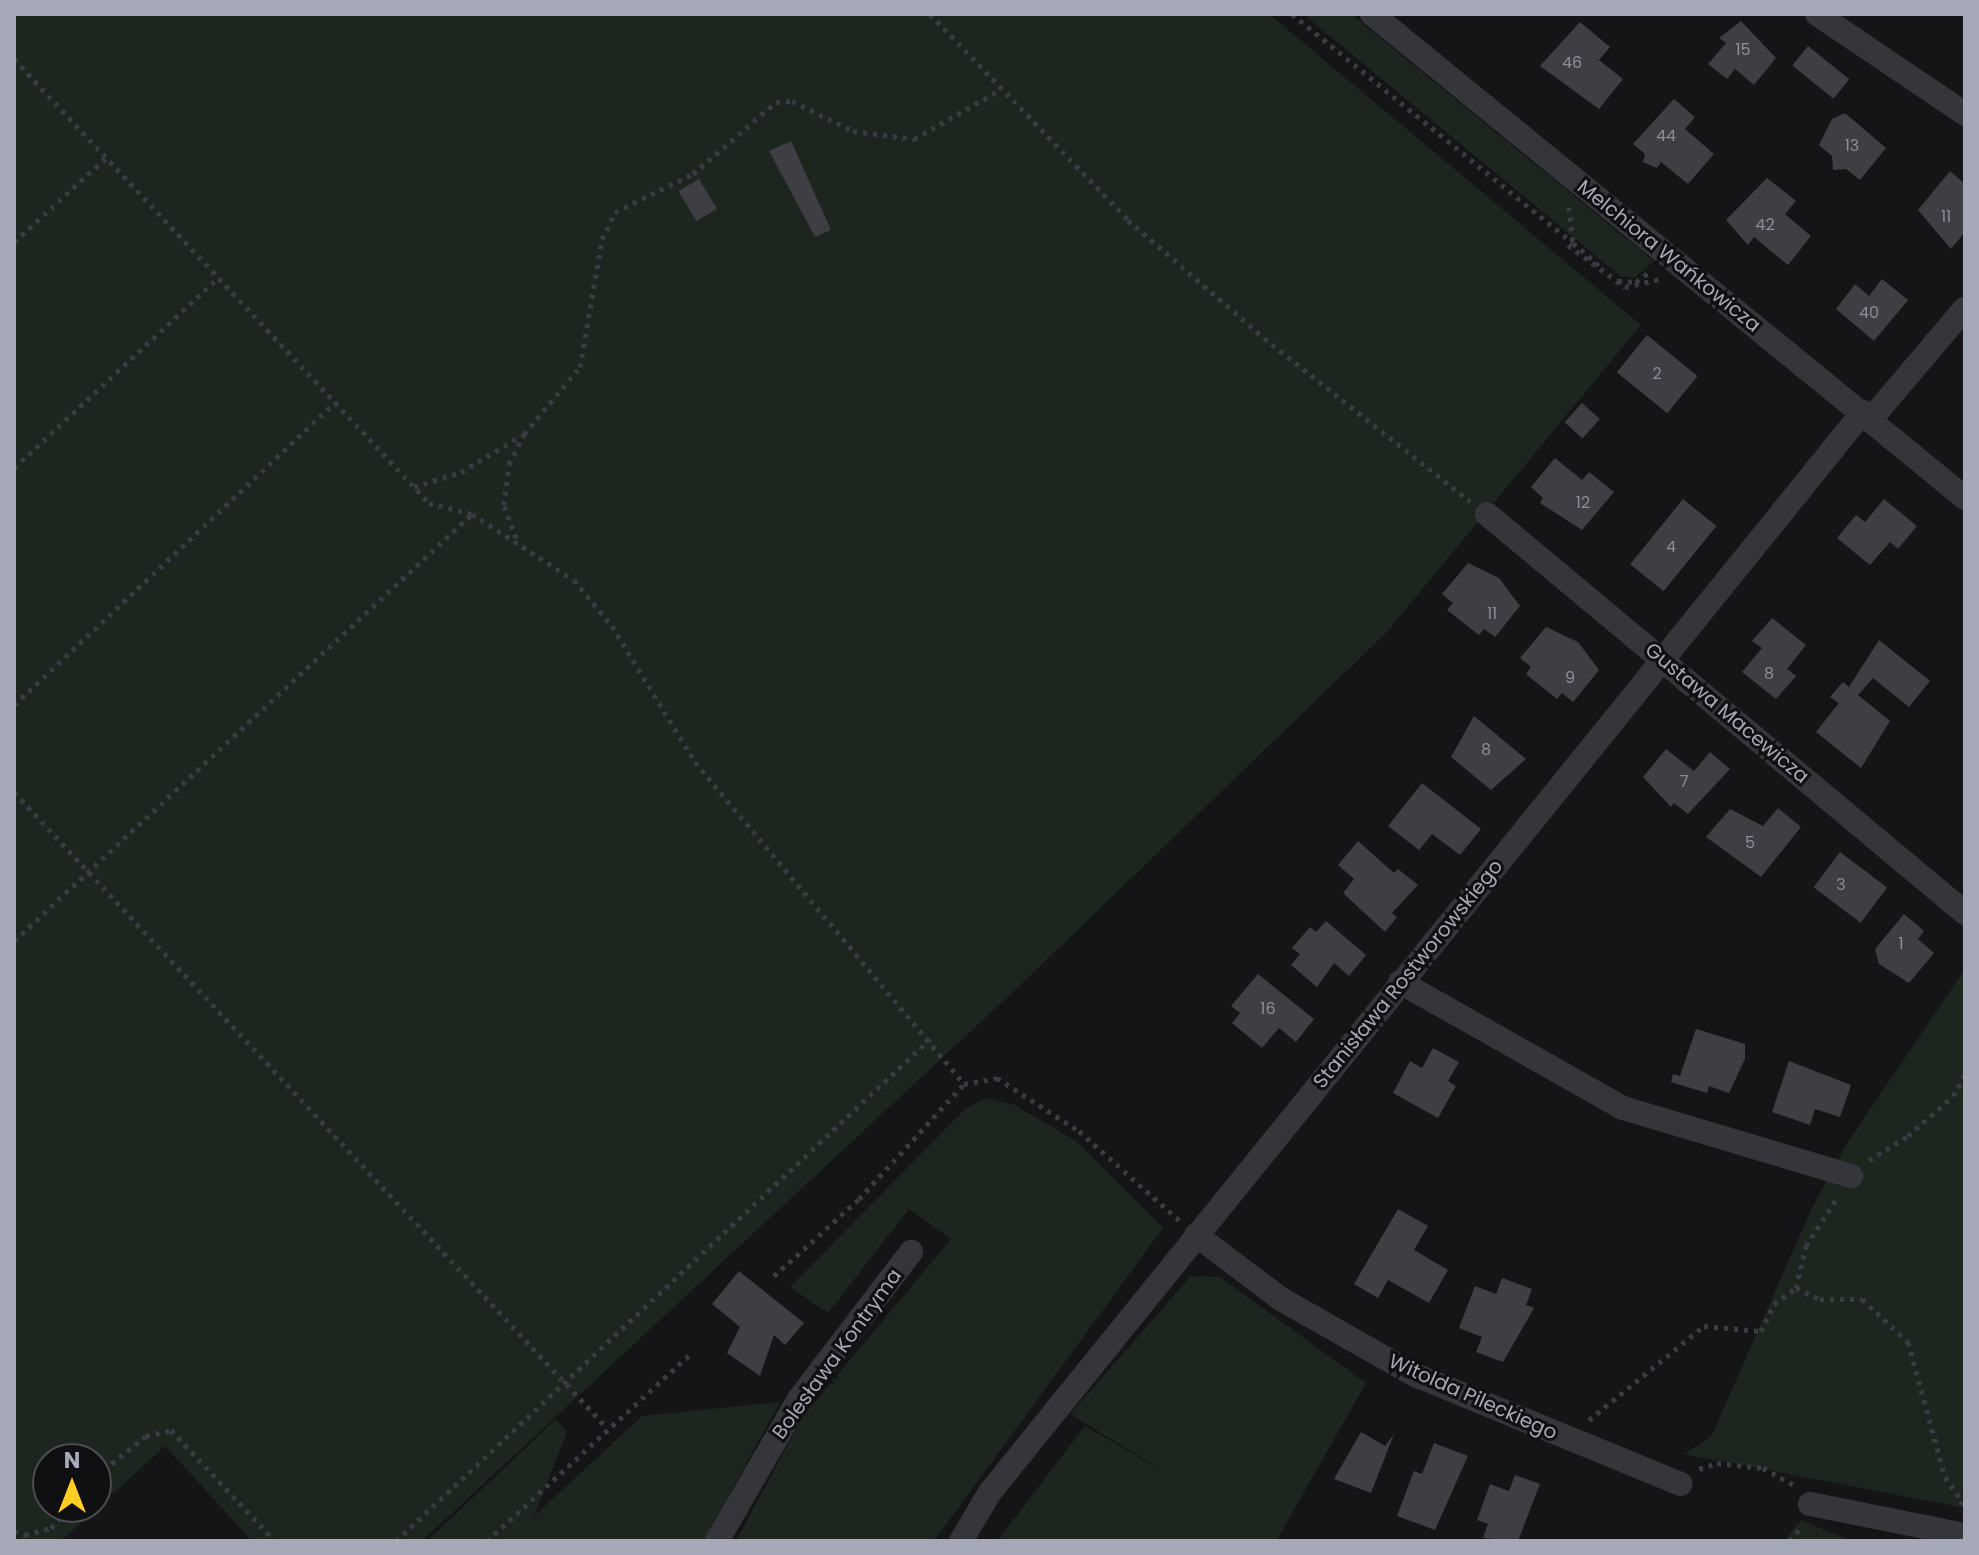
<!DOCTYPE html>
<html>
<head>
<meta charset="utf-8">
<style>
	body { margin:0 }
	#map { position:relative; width:1979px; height:1555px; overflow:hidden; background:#151417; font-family:Poppins,sans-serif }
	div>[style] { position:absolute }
	.green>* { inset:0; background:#1c251e }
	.building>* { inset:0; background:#3e3e44; transform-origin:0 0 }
	.path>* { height:5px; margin-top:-2.5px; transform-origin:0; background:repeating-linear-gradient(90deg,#3b3c43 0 4px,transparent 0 10px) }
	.street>* { height:24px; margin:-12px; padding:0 12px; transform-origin:12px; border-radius:12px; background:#35353c }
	span { translate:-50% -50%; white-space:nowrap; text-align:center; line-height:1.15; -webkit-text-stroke:6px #100f12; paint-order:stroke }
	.number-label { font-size:16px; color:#8b8e9b }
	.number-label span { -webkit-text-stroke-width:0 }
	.street-label { font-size:20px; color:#a5a9b8 }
	.frame { position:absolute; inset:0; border:16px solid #a5a9b8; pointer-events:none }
	.north { position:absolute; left:32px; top:1443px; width:80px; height:80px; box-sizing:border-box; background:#100f12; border:2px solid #4c4d54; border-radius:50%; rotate:0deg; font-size:22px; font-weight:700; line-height:32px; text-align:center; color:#a5a9b8 }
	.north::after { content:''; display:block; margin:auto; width:28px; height:36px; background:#ffce24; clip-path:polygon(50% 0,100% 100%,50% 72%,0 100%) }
</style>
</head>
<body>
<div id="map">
	<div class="green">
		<div style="clip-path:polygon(evenodd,14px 14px,1269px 14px,1641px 325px,1386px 633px,1011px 994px,422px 1541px,252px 1541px,165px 1446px,61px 1541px,14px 1541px,14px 14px,48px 1459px,96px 1459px,96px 1507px,48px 1507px,48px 1459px)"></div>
		<div style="clip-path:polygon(1303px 14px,1351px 14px,1654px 261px,1634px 278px,1620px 276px)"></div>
		<div style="clip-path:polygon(1965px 969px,1965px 1508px,1684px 1454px,1711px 1437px,1810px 1212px,1846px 1145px)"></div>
		<div style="clip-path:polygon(986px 1098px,1015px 1105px,1076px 1141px,1163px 1228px,934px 1541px,736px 1541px,803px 1416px,951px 1239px,909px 1209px,828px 1313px,790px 1287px,965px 1109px)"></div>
		<div style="clip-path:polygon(1191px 1276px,1220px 1277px,1366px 1383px,1278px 1538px,1283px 1541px,997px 1541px,1085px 1426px,1173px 1477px,1070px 1414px)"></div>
		<div style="clip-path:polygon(780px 1402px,704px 1541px,427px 1541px,556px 1419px,567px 1432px,534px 1516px,642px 1416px)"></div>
		<div style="clip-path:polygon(1801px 1520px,1851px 1541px,1784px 1541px)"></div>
	</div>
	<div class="building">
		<div style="clip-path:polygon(1741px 21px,1776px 58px,1754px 85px,1735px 69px,1727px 79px,1708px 64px,1726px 43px,1719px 38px)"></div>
		<div style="clip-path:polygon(1580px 22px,1610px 47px,1599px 60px,1623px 79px,1599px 109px,1540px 66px)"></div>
		<div style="left:1808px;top:46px;width:53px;height:25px;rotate:39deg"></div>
		<div style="clip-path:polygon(1674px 99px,1695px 117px,1685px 129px,1714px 154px,1688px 184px,1661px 162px,1657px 168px,1643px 162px,1645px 154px,1633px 144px)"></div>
		<div style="clip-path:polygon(1845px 113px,1886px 148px,1860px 180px,1846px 169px,1833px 170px,1832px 156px,1819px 145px,1832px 119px)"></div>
		<div style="clip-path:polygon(791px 141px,831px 230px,815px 237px,769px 151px)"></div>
		<div style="clip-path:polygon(1950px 171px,1965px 184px,1965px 232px,1951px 249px,1918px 210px)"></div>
		<div style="clip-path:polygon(1767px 178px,1796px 201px,1785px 214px,1811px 236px,1788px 265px,1754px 237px,1748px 245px,1726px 220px)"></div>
		<div style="left:699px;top:179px;width:35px;height:24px;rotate:59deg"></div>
		<div style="clip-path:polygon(1882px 279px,1908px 300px,1874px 341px,1836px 309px,1855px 284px,1869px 296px)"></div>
		<div style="left:1647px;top:335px;width:65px;height:48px;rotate:39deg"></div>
		<div style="left:1582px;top:403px;width:24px;height:26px;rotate:42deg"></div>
		<div style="clip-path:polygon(1555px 458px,1582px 480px,1589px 472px,1614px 492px,1582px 530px,1540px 503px,1543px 498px,1531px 487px)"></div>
		<div style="left:1683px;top:499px;width:43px;height:84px;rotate:39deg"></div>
		<div style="clip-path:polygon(1884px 499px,1917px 526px,1898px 549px,1890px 542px,1870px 565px,1837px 538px,1856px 515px,1865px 522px)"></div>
		<div style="clip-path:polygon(1468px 563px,1499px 578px,1520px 606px,1495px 637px,1484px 629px,1479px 635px,1447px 610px,1453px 603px,1442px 594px)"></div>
		<div style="clip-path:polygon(1772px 618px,1806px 645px,1787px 669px,1796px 676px,1776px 699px,1742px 672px,1762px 648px,1752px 641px)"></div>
		<div style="clip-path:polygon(1546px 627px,1578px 642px,1599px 670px,1573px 702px,1562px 693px,1557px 699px,1526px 674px,1531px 667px,1520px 658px)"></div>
		<div style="clip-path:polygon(1879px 640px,1930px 681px,1909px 707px,1873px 678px,1858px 695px,1890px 721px,1861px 768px,1816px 732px,1839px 703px,1830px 697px,1843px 682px,1849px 687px)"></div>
		<div style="clip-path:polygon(1474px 716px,1526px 759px,1491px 790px,1451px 757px)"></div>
		<div style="clip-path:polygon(1666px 749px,1694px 771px,1710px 752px,1730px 769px,1688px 814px,1674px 803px,1671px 807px,1643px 777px)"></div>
		<div style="clip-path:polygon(1422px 783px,1481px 829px,1460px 855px,1432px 834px,1419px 850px,1388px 826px)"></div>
		<div style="clip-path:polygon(1778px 808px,1801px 827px,1761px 877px,1706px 837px,1730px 809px,1763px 826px)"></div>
		<div style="clip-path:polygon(1358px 841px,1394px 873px,1398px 869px,1418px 885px,1392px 913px,1397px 917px,1385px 932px,1343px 893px,1354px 879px,1338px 865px)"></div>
		<div style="left:1840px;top:852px;width:59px;height:44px;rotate:37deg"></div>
		<div style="clip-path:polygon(1904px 914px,1924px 931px,1918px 939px,1934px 953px,1909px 983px,1879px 964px,1875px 949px)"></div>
		<div style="clip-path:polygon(1326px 921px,1366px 955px,1349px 976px,1334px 963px,1317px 987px,1291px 965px,1300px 954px,1292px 948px,1310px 927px,1316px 932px)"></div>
		<div style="clip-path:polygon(1258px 974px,1314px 1019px,1296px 1042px,1279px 1028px,1262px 1048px,1232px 1023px,1240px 1013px,1231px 1006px)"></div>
		<div style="clip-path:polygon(1696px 1029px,1745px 1044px,1745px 1059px,1729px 1093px,1709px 1086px,1707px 1093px,1671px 1082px,1673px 1074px,1680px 1076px)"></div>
		<div style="clip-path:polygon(1433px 1048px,1459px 1062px,1448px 1081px,1456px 1086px,1438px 1118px,1393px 1093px,1410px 1061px,1422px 1068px)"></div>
		<div style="clip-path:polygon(1789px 1061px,1851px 1085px,1840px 1117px,1815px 1109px,1810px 1125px,1772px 1112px)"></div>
		<div style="clip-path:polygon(1398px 1209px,1428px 1226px,1414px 1250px,1448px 1270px,1429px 1303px,1388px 1280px,1378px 1298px,1354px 1284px)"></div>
		<div style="clip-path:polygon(739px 1271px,804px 1323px,785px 1345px,774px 1335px,760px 1376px,727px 1353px,740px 1327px,712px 1304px)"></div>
		<div style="clip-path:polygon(1502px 1278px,1532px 1289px,1526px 1305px,1534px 1308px,1503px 1362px,1476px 1352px,1482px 1337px,1459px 1328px,1475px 1286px,1496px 1294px)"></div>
		<div style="clip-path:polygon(1361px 1432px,1385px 1446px,1394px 1434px,1371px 1493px,1334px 1479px)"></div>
		<div style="clip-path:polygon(1434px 1443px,1468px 1456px,1435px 1530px,1397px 1516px,1414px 1471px,1422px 1474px)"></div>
		<div style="clip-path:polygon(1515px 1475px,1540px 1484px,1518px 1541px,1483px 1538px,1488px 1524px,1477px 1520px,1490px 1484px,1509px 1491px)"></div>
	</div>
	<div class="path">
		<div style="left:930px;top:14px;width:286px;rotate:46.1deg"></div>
		<div style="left:1128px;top:220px;width:180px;rotate:40.9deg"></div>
		<div style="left:1264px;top:338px;width:263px;rotate:38.4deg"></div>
		<div style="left:1292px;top:14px;width:362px;rotate:39.2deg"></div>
		<div style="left:14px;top:59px;width:608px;rotate:46.93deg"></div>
		<div style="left:429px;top:503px;width:44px;rotate:14.3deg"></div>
		<div style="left:472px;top:514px;width:121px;rotate:32.9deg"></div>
		<div style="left:574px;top:580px;width:60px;rotate:50.4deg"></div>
		<div style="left:612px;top:626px;width:159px;rotate:58.6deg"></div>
		<div style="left:695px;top:762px;width:420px;rotate:50.1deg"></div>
		<div style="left:1569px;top:207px;width:36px;rotate:84deg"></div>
		<div style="left:1573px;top:243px;width:37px;rotate:41deg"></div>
		<div style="left:14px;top:242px;width:125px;rotate:-42.4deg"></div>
		<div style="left:1568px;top:245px;width:71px;rotate:36.4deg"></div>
		<div style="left:1625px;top:287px;width:35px;rotate:-13deg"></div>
		<div style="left:1618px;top:281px;width:18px;rotate:3deg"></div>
		<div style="left:1636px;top:282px;width:20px;rotate:-37deg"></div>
		<div style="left:14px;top:468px;width:279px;rotate:-43deg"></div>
		<div style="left:414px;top:487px;width:49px;rotate:-17.7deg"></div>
		<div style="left:461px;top:472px;width:70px;rotate:-31deg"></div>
		<div style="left:516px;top:538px;width:35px;rotate:-110deg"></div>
		<div style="left:504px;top:505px;width:41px;rotate:-83deg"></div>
		<div style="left:509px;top:464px;width:34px;rotate:-63deg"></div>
		<div style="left:524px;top:434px;width:87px;rotate:-50.1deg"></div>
		<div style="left:580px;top:367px;width:130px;rotate:-80.2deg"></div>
		<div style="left:602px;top:239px;width:30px;rotate:-64deg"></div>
		<div style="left:615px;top:212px;width:87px;rotate:-26deg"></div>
		<div style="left:693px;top:174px;width:110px;rotate:-40.9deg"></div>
		<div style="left:776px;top:102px;width:16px;rotate:-4deg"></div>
		<div style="left:792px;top:101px;width:68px;rotate:26.2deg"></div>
		<div style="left:853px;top:131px;width:62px;rotate:7.5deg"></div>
		<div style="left:914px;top:139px;width:97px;rotate:-29.7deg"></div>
		<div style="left:14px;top:705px;width:441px;rotate:-43.3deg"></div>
		<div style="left:14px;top:792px;width:870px;rotate:47deg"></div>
		<div style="left:14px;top:941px;width:626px;rotate:-42.99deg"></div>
		<div style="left:1869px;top:1160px;width:46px;rotate:-31.6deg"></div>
		<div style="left:1908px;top:1136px;width:60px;rotate:-41.6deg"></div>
		<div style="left:1953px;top:1096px;width:24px;rotate:-60deg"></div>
		<div style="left:774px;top:1276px;width:115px;rotate:-42.2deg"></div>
		<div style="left:859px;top:1199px;width:156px;rotate:-47.6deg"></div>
		<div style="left:964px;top:1084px;width:34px;rotate:-10deg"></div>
		<div style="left:997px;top:1078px;width:98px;rotate:32.9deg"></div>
		<div style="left:1079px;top:1131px;width:135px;rotate:41.7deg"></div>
		<div style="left:1796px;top:1288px;width:26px;rotate:25deg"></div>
		<div style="left:1820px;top:1299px;width:42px"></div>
		<div style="left:1862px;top:1299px;width:63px;rotate:43.1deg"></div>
		<div style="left:1908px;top:1342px;width:140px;rotate:74.7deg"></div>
		<div style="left:1945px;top:1477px;width:29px;rotate:55deg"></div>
		<div style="left:1962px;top:1501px;width:10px;rotate:96deg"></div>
		<div style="left:1589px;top:1420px;width:149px;rotate:-39.3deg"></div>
		<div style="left:1704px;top:1326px;width:57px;rotate:5deg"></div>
		<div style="left:1761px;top:1331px;width:30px;rotate:-64deg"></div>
		<div style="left:1774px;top:1304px;width:27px;rotate:-36deg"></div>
		<div style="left:1796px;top:1288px;width:43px;rotate:-76.6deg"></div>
		<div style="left:1806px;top:1246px;width:57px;rotate:-57.1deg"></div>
		<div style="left:1699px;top:1469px;width:19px;rotate:-18deg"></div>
		<div style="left:1717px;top:1463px;width:46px;rotate:6.2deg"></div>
		<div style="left:1763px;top:1468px;width:37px;rotate:29deg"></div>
		<div style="left:96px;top:1476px;width:64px;rotate:-38.7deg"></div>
		<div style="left:146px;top:1436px;width:26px;rotate:-13deg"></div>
		<div style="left:171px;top:1430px;width:152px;rotate:46.9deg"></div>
		<div style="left:14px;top:1531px;width:12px;rotate:20deg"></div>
		<div style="left:25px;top:1535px;width:27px;rotate:-15deg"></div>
		<div style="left:51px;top:1528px;width:28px;rotate:-48deg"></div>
		<div style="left:396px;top:1541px;width:733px;rotate:-43.23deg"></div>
		<div style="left:487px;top:1541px;width:275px;rotate:-42.6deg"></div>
		<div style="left:1790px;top:1541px;width:18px;rotate:-52deg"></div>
	</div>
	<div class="street">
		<div style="left:1372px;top:14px;width:765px;rotate:39.22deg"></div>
		<div style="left:1817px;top:14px;width:179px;rotate:34deg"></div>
		<div style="left:1871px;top:419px;width:145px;rotate:-49.7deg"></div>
		<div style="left:1487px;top:514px;width:623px;rotate:39.85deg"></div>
		<div style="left:1400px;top:982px;width:256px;rotate:29.5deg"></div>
		<div style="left:1623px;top:1108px;width:238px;rotate:16.6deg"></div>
		<div style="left:1196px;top:1235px;width:106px;rotate:37deg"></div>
		<div style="left:1281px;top:1299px;width:154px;rotate:29.6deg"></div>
		<div style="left:1415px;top:1375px;width:287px;rotate:22.3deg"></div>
		<div style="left:1810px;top:1504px;width:158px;rotate:11.3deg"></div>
		<div style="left:717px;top:1541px;width:164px;rotate:-60deg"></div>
		<div style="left:799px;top:1399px;width:185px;rotate:-52.7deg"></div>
		<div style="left:961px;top:1541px;width:57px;rotate:-59.4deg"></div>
		<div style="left:990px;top:1492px;width:1389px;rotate:-51.05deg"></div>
	</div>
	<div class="number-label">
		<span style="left:1743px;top:50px">15</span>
		<span style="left:1572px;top:63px">46</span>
		<span style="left:1666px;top:136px">44</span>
		<span style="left:1852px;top:146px">13</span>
		<span style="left:1946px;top:217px">11</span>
		<span style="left:1765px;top:225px">42</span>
		<span style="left:1869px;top:313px">40</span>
		<span style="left:1657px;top:374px">2</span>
		<span style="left:1583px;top:503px">12</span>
		<span style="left:1671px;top:547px">4</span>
		<span style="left:1492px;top:614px">11</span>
		<span style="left:1769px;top:674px">8</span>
		<span style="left:1570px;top:678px">9</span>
		<span style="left:1486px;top:750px">8</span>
		<span style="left:1684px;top:782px">7</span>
		<span style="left:1750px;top:843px">5</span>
		<span style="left:1841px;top:885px">3</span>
		<span style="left:1901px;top:944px">1</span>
		<span style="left:1268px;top:1009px">16</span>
	</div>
	<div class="street-label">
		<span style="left:1669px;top:256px;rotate:39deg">Melchiora Wańkowicza</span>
		<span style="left:1727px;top:713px;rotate:40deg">Gustawa Macewicza</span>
		<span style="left:1408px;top:974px;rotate:-51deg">Stanisława Rostworowskiego</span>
		<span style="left:837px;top:1354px;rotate:-54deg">Bolesława Kontryma</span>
		<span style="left:1473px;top:1397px;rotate:24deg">Witolda Pileckiego</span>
	</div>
	<div class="frame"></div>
	<div class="north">N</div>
</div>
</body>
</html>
